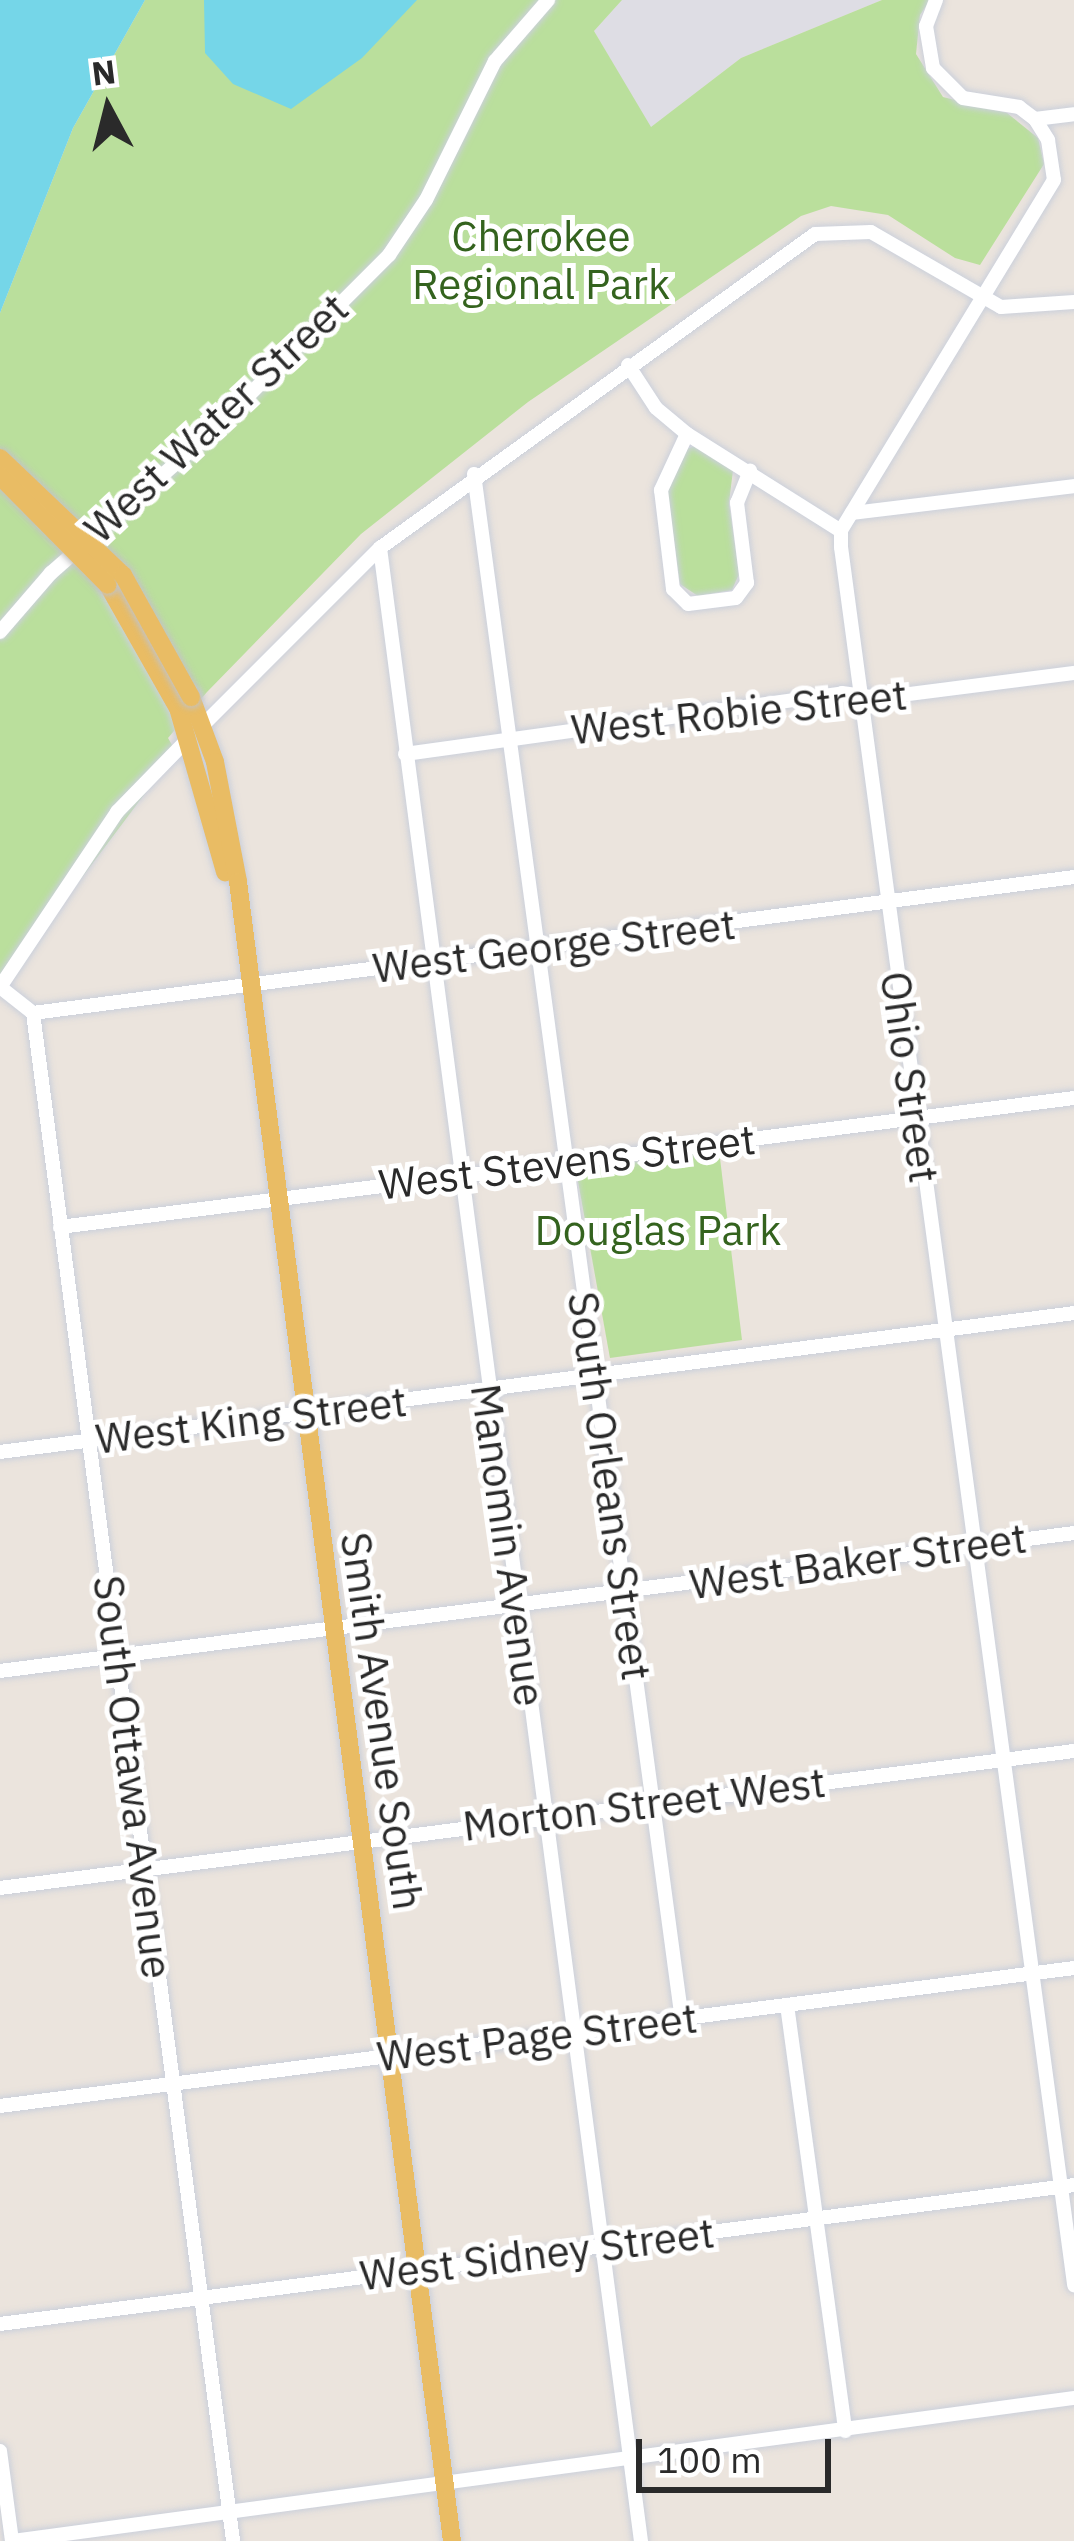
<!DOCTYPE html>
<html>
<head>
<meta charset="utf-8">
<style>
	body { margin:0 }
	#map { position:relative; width:1074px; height:2541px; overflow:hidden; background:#ebe4dd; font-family:"IBM Plex Sans",sans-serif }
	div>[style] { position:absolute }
	.industrial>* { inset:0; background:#dedde4 }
	.green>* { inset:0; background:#badf9c }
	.water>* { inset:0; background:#75d6e8 }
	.roads { filter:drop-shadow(0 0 3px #cbd0db) drop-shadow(0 0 3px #cbd0db) }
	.minor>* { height:14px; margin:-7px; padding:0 7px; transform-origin:7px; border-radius:7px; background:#fff }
	.major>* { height:18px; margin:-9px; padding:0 9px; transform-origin:9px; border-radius:9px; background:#e9bc64 }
	.bridges { filter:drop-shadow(0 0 3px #c3c3c3) drop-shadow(0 0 3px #c3c3c3) }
	.major-bridge>* { height:18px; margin:-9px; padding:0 9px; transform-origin:9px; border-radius:9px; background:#e9bc64 }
	span { translate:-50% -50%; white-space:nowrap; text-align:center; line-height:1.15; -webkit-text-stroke:10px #fff; paint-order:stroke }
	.park-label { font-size:42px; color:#34631e }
	.street-label { font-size:42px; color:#2a2a2a }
	.north { position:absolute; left:48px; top:48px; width:120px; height:120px; -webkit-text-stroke:9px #fff; paint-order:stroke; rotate:353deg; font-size:33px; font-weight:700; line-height:48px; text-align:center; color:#2a2a2a }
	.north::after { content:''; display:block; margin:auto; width:42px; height:54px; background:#2a2a2a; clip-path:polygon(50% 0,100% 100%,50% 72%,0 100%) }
	.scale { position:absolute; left:636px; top:2439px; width:195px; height:54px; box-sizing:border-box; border:6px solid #2a2a2a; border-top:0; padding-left:15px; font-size:36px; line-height:42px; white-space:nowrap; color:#2a2a2a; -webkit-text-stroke:9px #fff; paint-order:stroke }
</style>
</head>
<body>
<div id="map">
	<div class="industrial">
		<div style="clip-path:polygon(622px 0,882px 0,741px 58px,650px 128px,594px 31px)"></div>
	</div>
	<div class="green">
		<div style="clip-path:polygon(145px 0,622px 0,594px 31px,651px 127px,741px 58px,882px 0,930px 0,920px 15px,916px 54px,943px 97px,1007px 113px,1038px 138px,1044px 164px,980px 265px,955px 258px,888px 215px,831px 206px,801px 216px,528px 402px,361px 534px,207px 692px,168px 738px,176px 752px,0 987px,0 313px,73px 128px)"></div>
		<div style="clip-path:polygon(697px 445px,733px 470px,729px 503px,739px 574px,732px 590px,698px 596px,680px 584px,667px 489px,687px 449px)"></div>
		<div style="clip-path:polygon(719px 1150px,742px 1340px,610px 1358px,577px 1176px,584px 1169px)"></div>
	</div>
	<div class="water">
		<div style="clip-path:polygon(0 0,145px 0,73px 128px,0 313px)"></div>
		<div style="clip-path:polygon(204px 0,417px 0,362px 58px,291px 109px,233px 84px,205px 53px)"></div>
	</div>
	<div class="roads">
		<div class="minor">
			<div style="left:936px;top:0;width:28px;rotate:111deg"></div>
			<div style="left:926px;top:26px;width:43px;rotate:80.5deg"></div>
			<div style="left:933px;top:68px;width:42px;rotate:45deg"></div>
			<div style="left:963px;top:98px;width:57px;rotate:9.1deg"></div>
			<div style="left:1019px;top:107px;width:20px;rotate:37deg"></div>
			<div style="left:1035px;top:119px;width:25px;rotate:58deg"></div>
			<div style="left:1048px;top:140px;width:40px;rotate:81.5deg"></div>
			<div style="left:1054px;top:180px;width:411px;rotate:121.3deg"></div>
			<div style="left:841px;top:531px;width:16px;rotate:90deg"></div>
			<div style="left:841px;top:547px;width:1754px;rotate:82.36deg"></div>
			<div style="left:1035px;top:119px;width:39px;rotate:-7deg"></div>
			<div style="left:628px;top:365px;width:51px;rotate:56.9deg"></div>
			<div style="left:656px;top:408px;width:40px;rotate:40deg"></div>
			<div style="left:687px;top:434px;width:182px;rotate:32.2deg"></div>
			<div style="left:687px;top:434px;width:62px;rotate:114.9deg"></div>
			<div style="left:661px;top:490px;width:100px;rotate:83.1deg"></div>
			<div style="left:673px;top:589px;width:21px;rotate:45deg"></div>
			<div style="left:688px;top:604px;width:48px;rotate:-7.1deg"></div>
			<div style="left:736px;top:598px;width:19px;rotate:-54deg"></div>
			<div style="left:747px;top:583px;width:81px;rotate:-97.1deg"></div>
			<div style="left:737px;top:503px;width:35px;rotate:-68deg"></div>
			<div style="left:474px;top:474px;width:1560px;rotate:82.34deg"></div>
			<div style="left:852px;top:513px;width:224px;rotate:-6.9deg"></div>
			<div style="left:380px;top:548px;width:2010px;rotate:82.54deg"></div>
			<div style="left:0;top:632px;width:78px;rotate:-49.2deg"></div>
			<div style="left:51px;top:573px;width:218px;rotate:-41.3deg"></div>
			<div style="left:215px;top:429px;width:246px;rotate:-45deg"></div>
			<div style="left:389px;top:255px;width:66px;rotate:-56.1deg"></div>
			<div style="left:426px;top:200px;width:155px;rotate:-63.6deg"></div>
			<div style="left:495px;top:61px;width:81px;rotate:-49deg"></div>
			<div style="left:203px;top:725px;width:250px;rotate:-45deg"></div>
			<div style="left:380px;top:548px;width:536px;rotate:-35.82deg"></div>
			<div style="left:815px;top:234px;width:56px;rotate:-2deg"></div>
			<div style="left:871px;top:232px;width:150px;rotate:30deg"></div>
			<div style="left:1001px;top:307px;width:73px;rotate:-3.9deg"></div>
			<div style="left:405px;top:754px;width:441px;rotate:-7.9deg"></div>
			<div style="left:842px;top:693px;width:36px;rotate:8deg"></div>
			<div style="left:878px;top:698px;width:198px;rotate:-7.3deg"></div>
			<div style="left:0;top:987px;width:211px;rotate:-56.2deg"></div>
			<div style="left:117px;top:812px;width:102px;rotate:-45.8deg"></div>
			<div style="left:0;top:987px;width:42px;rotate:38.2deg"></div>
			<div style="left:33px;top:1013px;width:1541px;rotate:82.54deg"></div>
			<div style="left:33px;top:1013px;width:1050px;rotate:-7.44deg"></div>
			<div style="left:60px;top:1227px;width:1022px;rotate:-7.25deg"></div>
			<div style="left:0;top:1452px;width:1083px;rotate:-7.37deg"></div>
			<div style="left:0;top:1671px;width:1083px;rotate:-7.32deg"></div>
			<div style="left:0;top:1888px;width:1083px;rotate:-7.27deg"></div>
			<div style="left:787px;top:2005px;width:430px;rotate:82.2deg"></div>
			<div style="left:0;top:2106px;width:1083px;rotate:-7.32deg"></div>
			<div style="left:0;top:2324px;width:1083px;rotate:-7.37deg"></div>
			<div style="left:0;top:2451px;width:91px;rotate:82.4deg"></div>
			<div style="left:13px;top:2541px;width:1071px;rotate:-7.68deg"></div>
		</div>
		<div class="major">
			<div style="left:108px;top:585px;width:142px;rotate:60.4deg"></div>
			<div style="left:178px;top:708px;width:171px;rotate:74deg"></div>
			<div style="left:191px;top:697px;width:69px;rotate:69.7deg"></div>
			<div style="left:215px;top:762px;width:122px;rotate:79.1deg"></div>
			<div style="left:238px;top:882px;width:1673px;rotate:82.65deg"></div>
		</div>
	</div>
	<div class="bridges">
		<div class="major-bridge">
			<div style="left:0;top:458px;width:170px;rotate:43.6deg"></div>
			<div style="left:123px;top:575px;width:140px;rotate:60.9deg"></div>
			<div style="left:0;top:476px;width:153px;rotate:45.3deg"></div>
		</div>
	</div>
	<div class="park-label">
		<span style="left:541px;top:260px">Cherokee<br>Regional Park</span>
		<span style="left:658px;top:1230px">Douglas Park</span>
	</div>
	<div class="street-label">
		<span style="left:216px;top:418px;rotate:-43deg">West Water Street</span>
		<span style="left:739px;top:712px;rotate:-6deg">West Robie Street</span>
		<span style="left:554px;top:946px;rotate:-7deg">West George Street</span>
		<span style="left:910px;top:1077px;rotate:82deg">Ohio Street</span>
		<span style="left:567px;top:1162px;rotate:-7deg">West Stevens Street</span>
		<span style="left:251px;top:1420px;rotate:-7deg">West King Street</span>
		<span style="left:610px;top:1486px;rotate:82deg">South Orleans Street</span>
		<span style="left:508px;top:1545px;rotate:82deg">Manomin Avenue</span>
		<span style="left:858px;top:1561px;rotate:-8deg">West Baker Street</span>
		<span style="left:382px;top:1721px;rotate:82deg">Smith Avenue South</span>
		<span style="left:133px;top:1777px;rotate:83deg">South Ottawa Avenue</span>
		<span style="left:644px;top:1804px;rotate:-7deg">Morton Street West</span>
		<span style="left:537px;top:2037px;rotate:-7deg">West Page Street</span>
		<span style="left:537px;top:2254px;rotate:-7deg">West Sidney Street</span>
	</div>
	<div class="north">N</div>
	<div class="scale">100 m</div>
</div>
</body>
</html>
